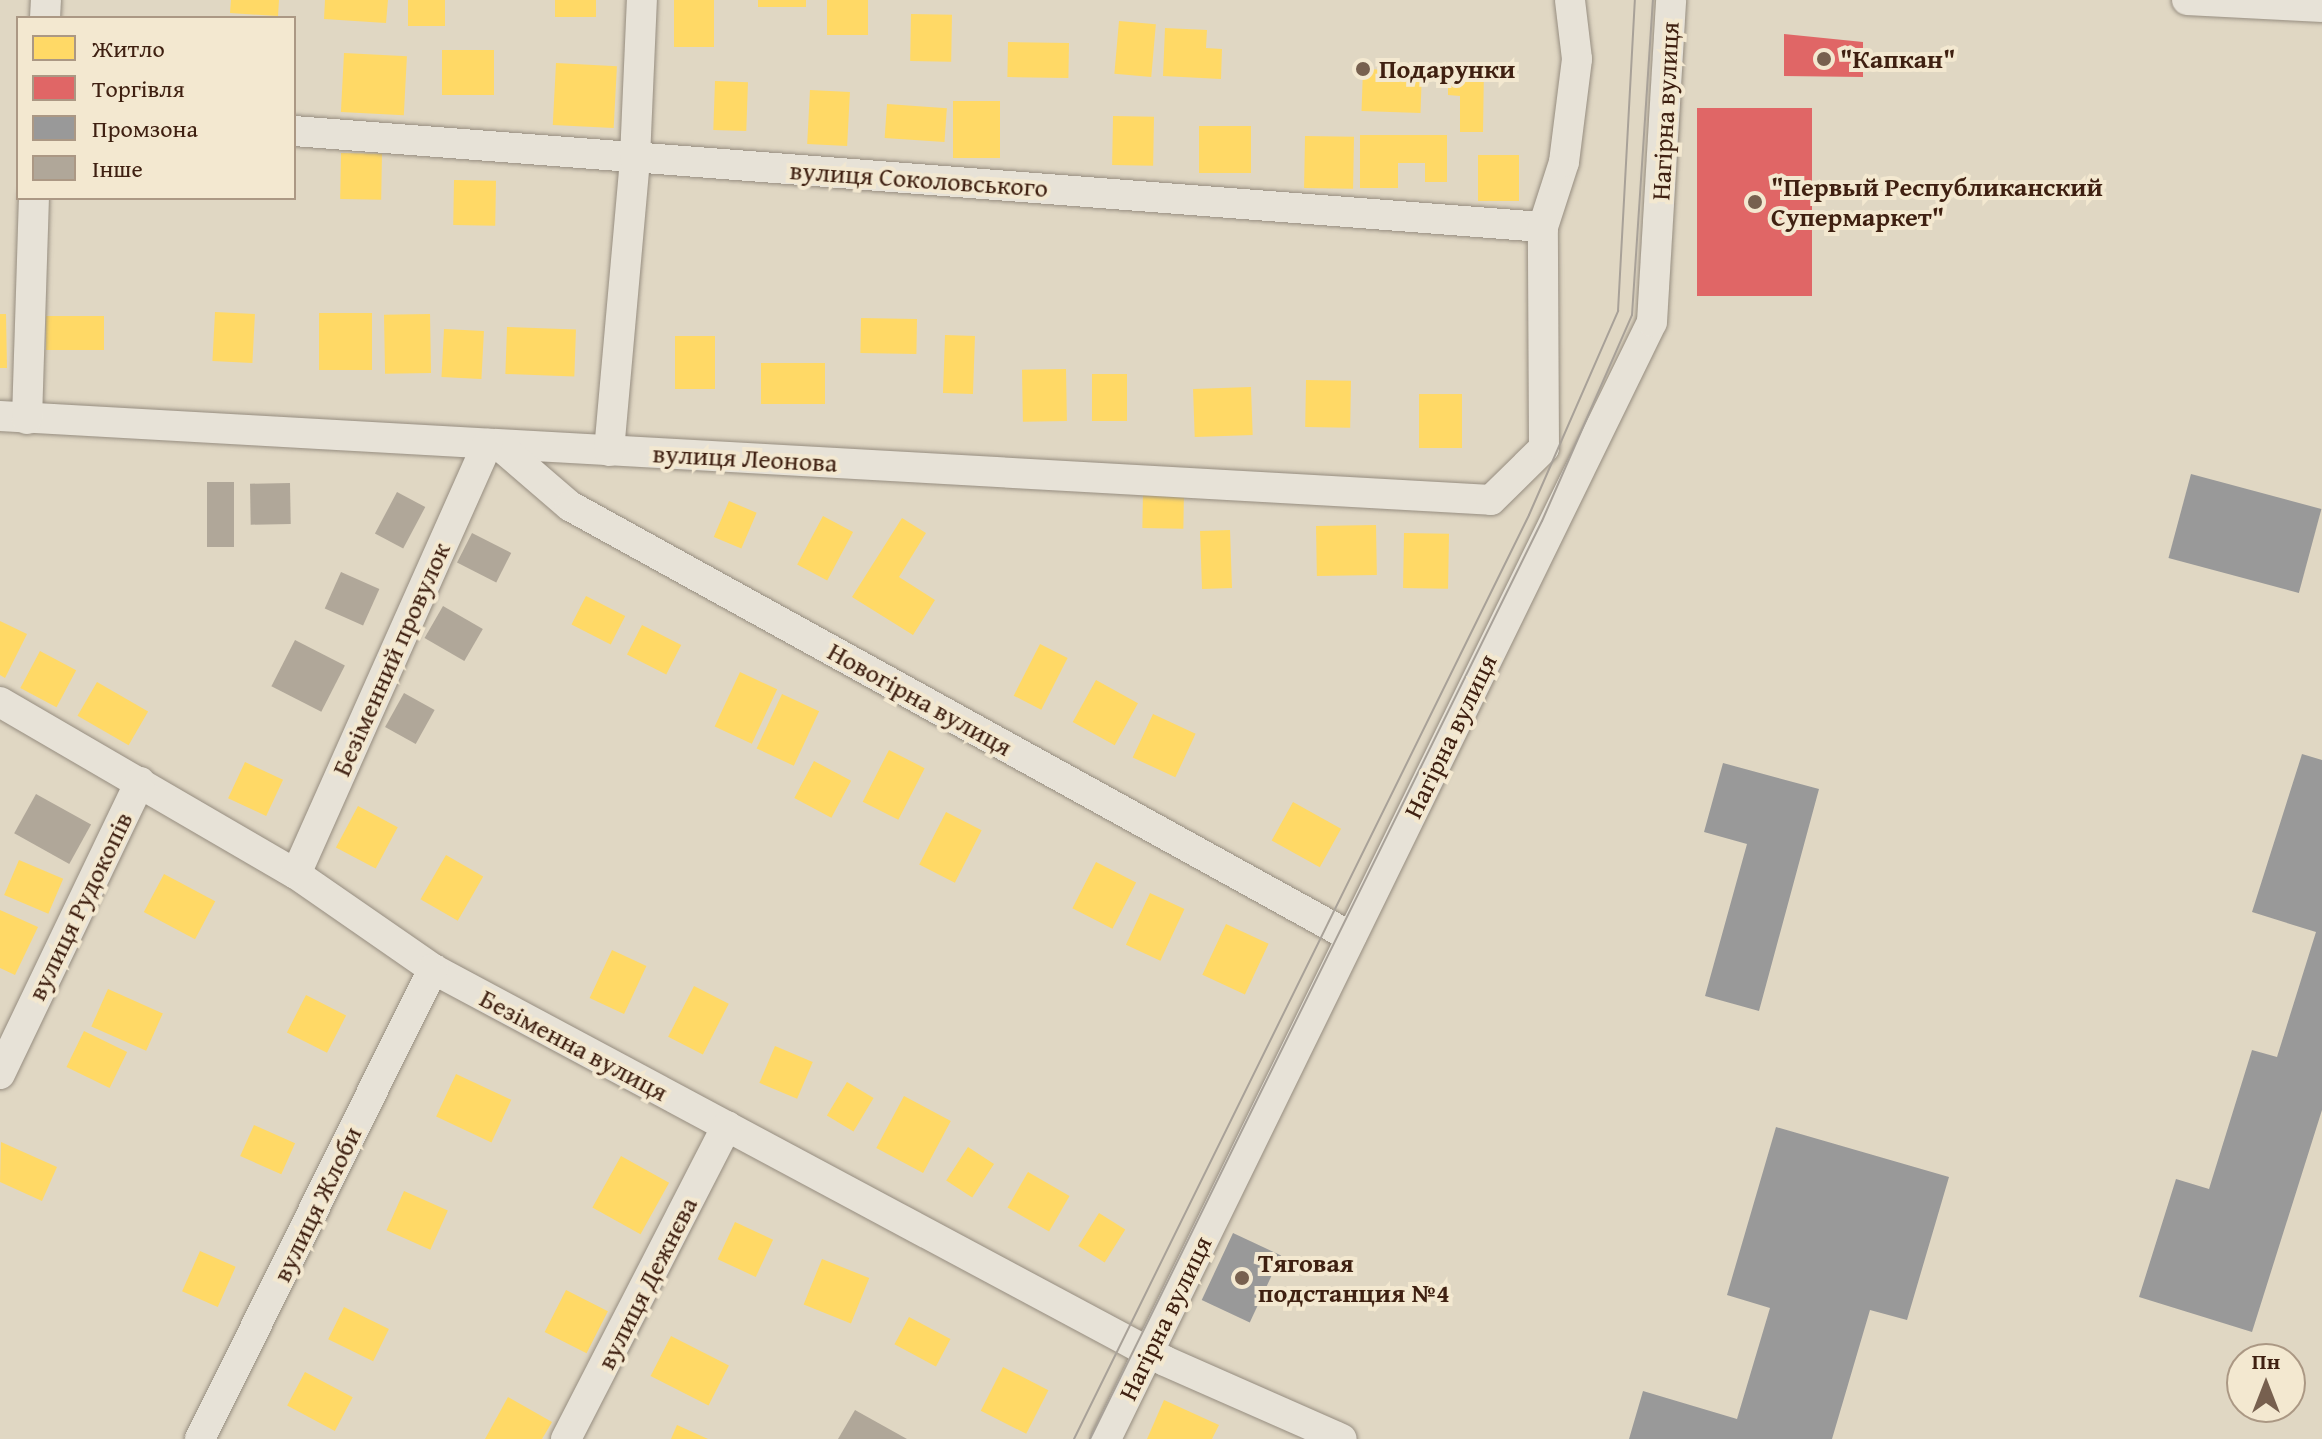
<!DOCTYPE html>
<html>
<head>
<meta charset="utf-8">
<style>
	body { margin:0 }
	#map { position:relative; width:2322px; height:1439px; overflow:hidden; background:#e0d7c3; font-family:"Gentium Book Plus",serif }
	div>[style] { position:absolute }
	.homes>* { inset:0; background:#ffd966; transform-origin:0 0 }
	.shops>* { inset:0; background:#e06666; transform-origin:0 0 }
	.industry>* { inset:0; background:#999; transform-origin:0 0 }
	.building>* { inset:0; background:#b0a799; transform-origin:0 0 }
	.roads { filter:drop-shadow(0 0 2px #968d80) drop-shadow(0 0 2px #968d80) }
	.minor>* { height:30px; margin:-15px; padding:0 15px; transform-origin:15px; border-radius:15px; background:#e7e2d7 }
	.tram>* { height:2px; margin:-1px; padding:0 1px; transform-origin:1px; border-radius:1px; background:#a8a198 }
	.dots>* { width:22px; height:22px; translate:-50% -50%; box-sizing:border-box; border:4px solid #f3e8d0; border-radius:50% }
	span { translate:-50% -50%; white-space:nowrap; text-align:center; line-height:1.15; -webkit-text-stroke:8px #f3e8d0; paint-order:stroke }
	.poi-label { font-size:26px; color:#3f2011; font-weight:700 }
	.left { translate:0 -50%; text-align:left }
	.street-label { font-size:26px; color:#3f2011 }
	.legend { position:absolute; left:16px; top:16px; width:280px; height:184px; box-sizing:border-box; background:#f3e8d0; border:2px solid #ab9884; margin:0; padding:10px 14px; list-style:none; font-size:24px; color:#3f2011 }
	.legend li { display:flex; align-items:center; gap:16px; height:40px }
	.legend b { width:40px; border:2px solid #ab9884 }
	.north { position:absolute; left:2226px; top:1343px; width:80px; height:80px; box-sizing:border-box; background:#f3e8d0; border:2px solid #ab9884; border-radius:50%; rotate:0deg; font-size:22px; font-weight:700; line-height:32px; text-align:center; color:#3f2011 }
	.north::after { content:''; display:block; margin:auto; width:28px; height:36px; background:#77604f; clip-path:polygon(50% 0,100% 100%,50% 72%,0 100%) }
</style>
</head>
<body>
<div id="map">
	<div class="homes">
		<div style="clip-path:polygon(231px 0,279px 0,278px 16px,230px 13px)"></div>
		<div style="clip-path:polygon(325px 0,388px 0,386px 23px,324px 19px)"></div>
		<div style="left:408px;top:0;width:37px;height:26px"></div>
		<div style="left:555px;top:0;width:41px;height:17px"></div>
		<div style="left:674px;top:0;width:40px;height:47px"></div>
		<div style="left:758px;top:0;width:48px;height:7px"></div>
		<div style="left:827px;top:0;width:41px;height:35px"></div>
		<div style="left:911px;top:14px;width:41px;height:47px;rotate:1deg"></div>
		<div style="left:1119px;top:21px;width:37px;height:53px;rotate:5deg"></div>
		<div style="clip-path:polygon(1165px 28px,1207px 30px,1206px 48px,1222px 49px,1221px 79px,1163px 76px)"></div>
		<div style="left:1008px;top:42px;width:61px;height:35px;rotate:1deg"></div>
		<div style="left:442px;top:50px;width:52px;height:45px"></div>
		<div style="left:344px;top:53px;width:63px;height:59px;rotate:3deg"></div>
		<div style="left:556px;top:63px;width:61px;height:62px;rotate:3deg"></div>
		<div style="clip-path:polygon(1448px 67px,1484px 67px,1483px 132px,1460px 132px,1460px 96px,1448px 95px)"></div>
		<div style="left:1363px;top:69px;width:59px;height:42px;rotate:2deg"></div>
		<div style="left:715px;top:81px;width:33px;height:49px;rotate:2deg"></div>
		<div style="left:810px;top:90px;width:40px;height:54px;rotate:3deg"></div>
		<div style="left:953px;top:101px;width:47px;height:57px"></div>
		<div style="left:887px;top:104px;width:60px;height:34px;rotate:4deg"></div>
		<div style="left:1113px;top:116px;width:41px;height:49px;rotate:1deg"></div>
		<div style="left:1199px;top:126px;width:52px;height:47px"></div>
		<div style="clip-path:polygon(1360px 135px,1447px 135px,1447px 182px,1425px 182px,1425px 163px,1398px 163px,1398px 188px,1360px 188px)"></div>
		<div style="left:1305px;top:136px;width:49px;height:52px;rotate:1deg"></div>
		<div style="left:341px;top:153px;width:41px;height:46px;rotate:1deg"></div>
		<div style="left:1478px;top:155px;width:41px;height:46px"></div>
		<div style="left:454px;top:180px;width:42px;height:45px;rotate:1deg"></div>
		<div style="left:215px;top:312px;width:40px;height:49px;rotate:3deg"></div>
		<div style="left:319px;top:313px;width:53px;height:57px"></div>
		<div style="clip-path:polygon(0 314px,6px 314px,7px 368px,0 368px)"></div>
		<div style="left:430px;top:314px;width:59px;height:46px;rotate:89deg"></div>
		<div style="left:46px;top:316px;width:58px;height:34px"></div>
		<div style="left:861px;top:318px;width:56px;height:35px;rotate:1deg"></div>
		<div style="left:507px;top:327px;width:69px;height:47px;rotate:2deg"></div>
		<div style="left:444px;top:329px;width:40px;height:48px;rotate:3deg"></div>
		<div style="left:945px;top:335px;width:30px;height:58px;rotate:2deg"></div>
		<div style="left:715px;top:336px;width:53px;height:40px;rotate:90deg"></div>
		<div style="left:761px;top:363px;width:64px;height:41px"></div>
		<div style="left:1066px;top:369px;width:52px;height:44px;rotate:89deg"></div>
		<div style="left:1092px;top:374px;width:35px;height:47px"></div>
		<div style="left:1306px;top:380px;width:45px;height:47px;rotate:1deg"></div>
		<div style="left:1251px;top:387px;width:48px;height:58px;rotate:88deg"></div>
		<div style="left:1419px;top:394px;width:43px;height:54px"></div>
		<div style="left:1143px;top:491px;width:41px;height:37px;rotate:1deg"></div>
		<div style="left:729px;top:501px;width:30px;height:39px;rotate:23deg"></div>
		<div style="left:823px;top:516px;width:34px;height:55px;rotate:28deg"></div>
		<div style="clip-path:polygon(902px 518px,926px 533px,899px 577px,935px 600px,913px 635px,852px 597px)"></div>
		<div style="left:1376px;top:525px;width:50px;height:60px;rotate:89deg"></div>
		<div style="left:1230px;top:530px;width:58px;height:30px;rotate:88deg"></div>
		<div style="left:1404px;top:533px;width:45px;height:55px;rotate:1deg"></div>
		<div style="left:586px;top:596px;width:44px;height:32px;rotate:27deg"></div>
		<div style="clip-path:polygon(0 621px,27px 634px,5px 678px,0 675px)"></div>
		<div style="left:642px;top:625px;width:44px;height:33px;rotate:27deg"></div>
		<div style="left:1040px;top:644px;width:31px;height:58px;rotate:27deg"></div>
		<div style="left:40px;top:651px;width:41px;height:42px;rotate:28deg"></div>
		<div style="left:740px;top:672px;width:41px;height:60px;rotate:25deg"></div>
		<div style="left:1096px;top:680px;width:48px;height:48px;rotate:29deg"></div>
		<div style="left:97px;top:682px;width:59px;height:39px;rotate:30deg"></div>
		<div style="left:782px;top:694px;width:41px;height:60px;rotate:25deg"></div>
		<div style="left:1153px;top:714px;width:47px;height:48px;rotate:25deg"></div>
		<div style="left:889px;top:750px;width:40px;height:58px;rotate:27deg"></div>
		<div style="left:814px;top:761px;width:42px;height:42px;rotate:28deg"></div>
		<div style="left:245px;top:762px;width:42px;height:40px;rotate:25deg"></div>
		<div style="left:1293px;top:802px;width:55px;height:44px;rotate:29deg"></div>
		<div style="left:358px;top:806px;width:45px;height:47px;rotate:28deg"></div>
		<div style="left:946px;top:812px;width:40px;height:59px;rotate:27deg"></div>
		<div style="left:446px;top:855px;width:43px;height:51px;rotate:30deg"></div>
		<div style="left:19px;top:860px;width:48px;height:38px;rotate:23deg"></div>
		<div style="left:1096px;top:862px;width:45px;height:52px;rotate:27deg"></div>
		<div style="left:164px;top:874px;width:58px;height:43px;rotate:28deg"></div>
		<div style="left:1150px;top:893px;width:38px;height:57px;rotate:25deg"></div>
		<div style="clip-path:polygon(0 910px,38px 927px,15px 975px,0 968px)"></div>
		<div style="left:1226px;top:924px;width:47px;height:56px;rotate:25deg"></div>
		<div style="left:612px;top:950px;width:38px;height:53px;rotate:25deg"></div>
		<div style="left:694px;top:986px;width:39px;height:57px;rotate:27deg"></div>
		<div style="left:108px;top:989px;width:60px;height:41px;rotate:24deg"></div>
		<div style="left:306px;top:995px;width:45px;height:42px;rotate:27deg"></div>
		<div style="left:84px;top:1031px;width:48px;height:40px;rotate:26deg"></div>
		<div style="left:775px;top:1046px;width:41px;height:40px;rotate:23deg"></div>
		<div style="left:456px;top:1074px;width:61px;height:47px;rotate:25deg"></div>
		<div style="left:847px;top:1082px;width:31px;height:39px;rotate:31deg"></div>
		<div style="left:904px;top:1096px;width:53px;height:59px;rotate:28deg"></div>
		<div style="left:254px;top:1125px;width:45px;height:34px;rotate:24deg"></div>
		<div style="clip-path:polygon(1px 1142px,57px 1167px,42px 1201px,0 1182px)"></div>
		<div style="left:968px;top:1147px;width:31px;height:40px;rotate:33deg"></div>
		<div style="left:621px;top:1156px;width:55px;height:59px;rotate:29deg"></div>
		<div style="left:1028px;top:1172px;width:48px;height:41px;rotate:30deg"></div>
		<div style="left:404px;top:1191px;width:48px;height:43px;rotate:24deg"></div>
		<div style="left:1099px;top:1213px;width:31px;height:39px;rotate:32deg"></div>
		<div style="left:735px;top:1222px;width:42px;height:41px;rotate:25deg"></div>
		<div style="left:200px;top:1251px;width:39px;height:44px;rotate:24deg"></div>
		<div style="left:822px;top:1259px;width:51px;height:49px;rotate:22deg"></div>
		<div style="left:566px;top:1290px;width:47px;height:47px;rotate:27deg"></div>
		<div style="left:344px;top:1307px;width:50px;height:36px;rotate:26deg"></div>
		<div style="left:909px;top:1317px;width:47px;height:31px;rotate:28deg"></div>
		<div style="left:671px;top:1336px;width:65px;height:45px;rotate:27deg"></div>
		<div style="left:1003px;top:1367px;width:51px;height:49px;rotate:27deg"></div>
		<div style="left:305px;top:1372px;width:54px;height:38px;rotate:28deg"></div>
		<div style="clip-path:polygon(508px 1397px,552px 1422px,542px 1439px,485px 1439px)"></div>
		<div style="clip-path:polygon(1164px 1400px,1219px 1425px,1212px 1439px,1147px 1439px)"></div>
		<div style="clip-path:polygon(677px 1425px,708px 1439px,671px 1439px)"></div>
	</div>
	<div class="shops">
		<div style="clip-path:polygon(1784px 34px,1863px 42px,1863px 77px,1784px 76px)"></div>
		<div style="left:1697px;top:108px;width:115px;height:188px"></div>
	</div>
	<div class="industry">
		<div style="left:2191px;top:474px;width:135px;height:87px;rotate:15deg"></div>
		<div style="clip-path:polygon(2302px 754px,2322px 760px,2322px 1110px,2252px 1332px,2139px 1297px,2176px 1179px,2209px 1189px,2252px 1050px,2277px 1057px,2316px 932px,2252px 912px)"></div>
		<div style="clip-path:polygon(1723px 763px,1819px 789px,1759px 1011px,1705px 996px,1747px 844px,1704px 832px)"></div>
		<div style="clip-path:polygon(1776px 1127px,1949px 1177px,1907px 1320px,1870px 1310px,1832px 1439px,1629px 1439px,1643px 1391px,1737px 1419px,1770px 1308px,1727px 1295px)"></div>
		<div style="left:1233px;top:1233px;width:53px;height:74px;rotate:25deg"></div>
	</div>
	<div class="building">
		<div style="left:207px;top:482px;width:27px;height:65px"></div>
		<div style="left:290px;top:483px;width:41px;height:40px;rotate:89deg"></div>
		<div style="left:397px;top:492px;width:32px;height:47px;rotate:28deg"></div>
		<div style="left:472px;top:533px;width:44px;height:33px;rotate:27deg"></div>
		<div style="left:341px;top:572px;width:42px;height:40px;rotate:24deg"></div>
		<div style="left:443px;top:606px;width:46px;height:37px;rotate:30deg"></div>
		<div style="left:295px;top:640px;width:56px;height:52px;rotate:27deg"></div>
		<div style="left:404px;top:693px;width:35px;height:39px;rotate:29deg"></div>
		<div style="left:36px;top:794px;width:63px;height:45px;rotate:29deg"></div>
		<div style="clip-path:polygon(855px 1410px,907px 1439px,838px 1439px)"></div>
	</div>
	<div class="roads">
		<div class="minor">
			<div style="left:2187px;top:0;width:135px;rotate:3deg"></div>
			<div style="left:45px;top:18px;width:18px;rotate:-87deg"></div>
			<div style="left:294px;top:131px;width:1253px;rotate:4.4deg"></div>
			<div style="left:0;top:416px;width:1493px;rotate:3.22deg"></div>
			<div style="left:1491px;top:500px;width:74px;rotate:-44.5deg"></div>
			<div style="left:1544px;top:448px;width:221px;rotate:-90.3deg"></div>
			<div style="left:1543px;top:227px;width:68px;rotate:-72.1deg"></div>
			<div style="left:1564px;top:162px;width:104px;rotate:-82.8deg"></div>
			<div style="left:1577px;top:59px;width:59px;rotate:-96.8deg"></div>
			<div style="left:27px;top:419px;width:221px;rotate:-88.2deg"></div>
			<div style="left:499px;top:445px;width:94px;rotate:40.7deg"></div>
			<div style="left:570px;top:506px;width:892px;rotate:28.89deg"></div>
			<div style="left:609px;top:451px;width:294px;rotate:-84.9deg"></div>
			<div style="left:635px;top:158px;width:158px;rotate:-87.5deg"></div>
			<div style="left:0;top:702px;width:342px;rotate:30.2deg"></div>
			<div style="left:296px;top:874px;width:167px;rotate:34.7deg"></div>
			<div style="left:433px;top:969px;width:830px;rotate:28.17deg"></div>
			<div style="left:1165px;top:1361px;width:193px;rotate:23.8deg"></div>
			<div style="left:296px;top:874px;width:471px;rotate:-66deg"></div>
			<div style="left:0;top:1074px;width:324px;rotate:-64.4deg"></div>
			<div style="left:200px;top:1439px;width:525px;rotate:-63.63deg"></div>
			<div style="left:566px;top:1439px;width:352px;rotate:-62.8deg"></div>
			<div style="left:1106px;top:1439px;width:1243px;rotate:-63.95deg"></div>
			<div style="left:1652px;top:322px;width:323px;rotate:-86.6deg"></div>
		</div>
	</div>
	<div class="tram">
		<div style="left:1074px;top:1439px;width:1030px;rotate:-63.78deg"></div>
		<div style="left:1529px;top:515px;width:223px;rotate:-66.4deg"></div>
		<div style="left:1618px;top:311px;width:311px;rotate:-86.9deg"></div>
		<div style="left:1090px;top:1439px;width:1023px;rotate:-63.79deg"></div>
		<div style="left:1542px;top:521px;width:225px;rotate:-66.4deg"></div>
		<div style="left:1632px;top:315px;width:316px;rotate:-86.2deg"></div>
	</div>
	<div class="dots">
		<div style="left:1824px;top:59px;background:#77604f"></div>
		<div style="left:1363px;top:69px;background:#77604f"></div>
		<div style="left:1755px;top:202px;background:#77604f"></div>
		<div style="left:1242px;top:1278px;background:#77604f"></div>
	</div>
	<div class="poi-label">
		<span class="left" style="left:1840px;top:59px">"Капкан"</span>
		<span class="left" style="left:1379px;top:69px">Подарунки</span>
		<span class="left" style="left:1771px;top:202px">"Первый Республиканский<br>Супермаркет"</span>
		<span class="left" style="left:1258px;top:1278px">Тяговая<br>подстанция №4</span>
	</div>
	<div class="street-label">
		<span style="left:1665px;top:111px;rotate:-87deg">Нагірна вулиця</span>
		<span style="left:919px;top:179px;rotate:4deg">вулиця Соколовського</span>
		<span style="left:745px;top:458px;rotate:3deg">вулиця Леонова</span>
		<span style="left:391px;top:659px;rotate:-66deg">Безіменний провулок</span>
		<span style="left:920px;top:699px;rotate:29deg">Новогірна вулиця</span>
		<span style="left:1450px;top:736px;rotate:-64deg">Нагірна вулиця</span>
		<span style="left:80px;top:906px;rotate:-64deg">вулиця Рудокопів</span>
		<span style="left:574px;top:1045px;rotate:28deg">Безіменна вулиця</span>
		<span style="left:317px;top:1204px;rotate:-64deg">вулиця Жлоби</span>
		<span style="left:647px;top:1283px;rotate:-63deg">вулиця Дежнєва</span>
		<span style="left:1165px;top:1318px;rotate:-64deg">Нагірна вулиця</span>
	</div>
	<ul class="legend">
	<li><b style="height:22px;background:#ffd966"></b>Житло</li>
	<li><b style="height:22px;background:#e06666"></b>Торгівля</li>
	<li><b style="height:22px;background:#999"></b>Промзона</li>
	<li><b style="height:22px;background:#b0a799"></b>Інше</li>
	</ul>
	<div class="north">Пн</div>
</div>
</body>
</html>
